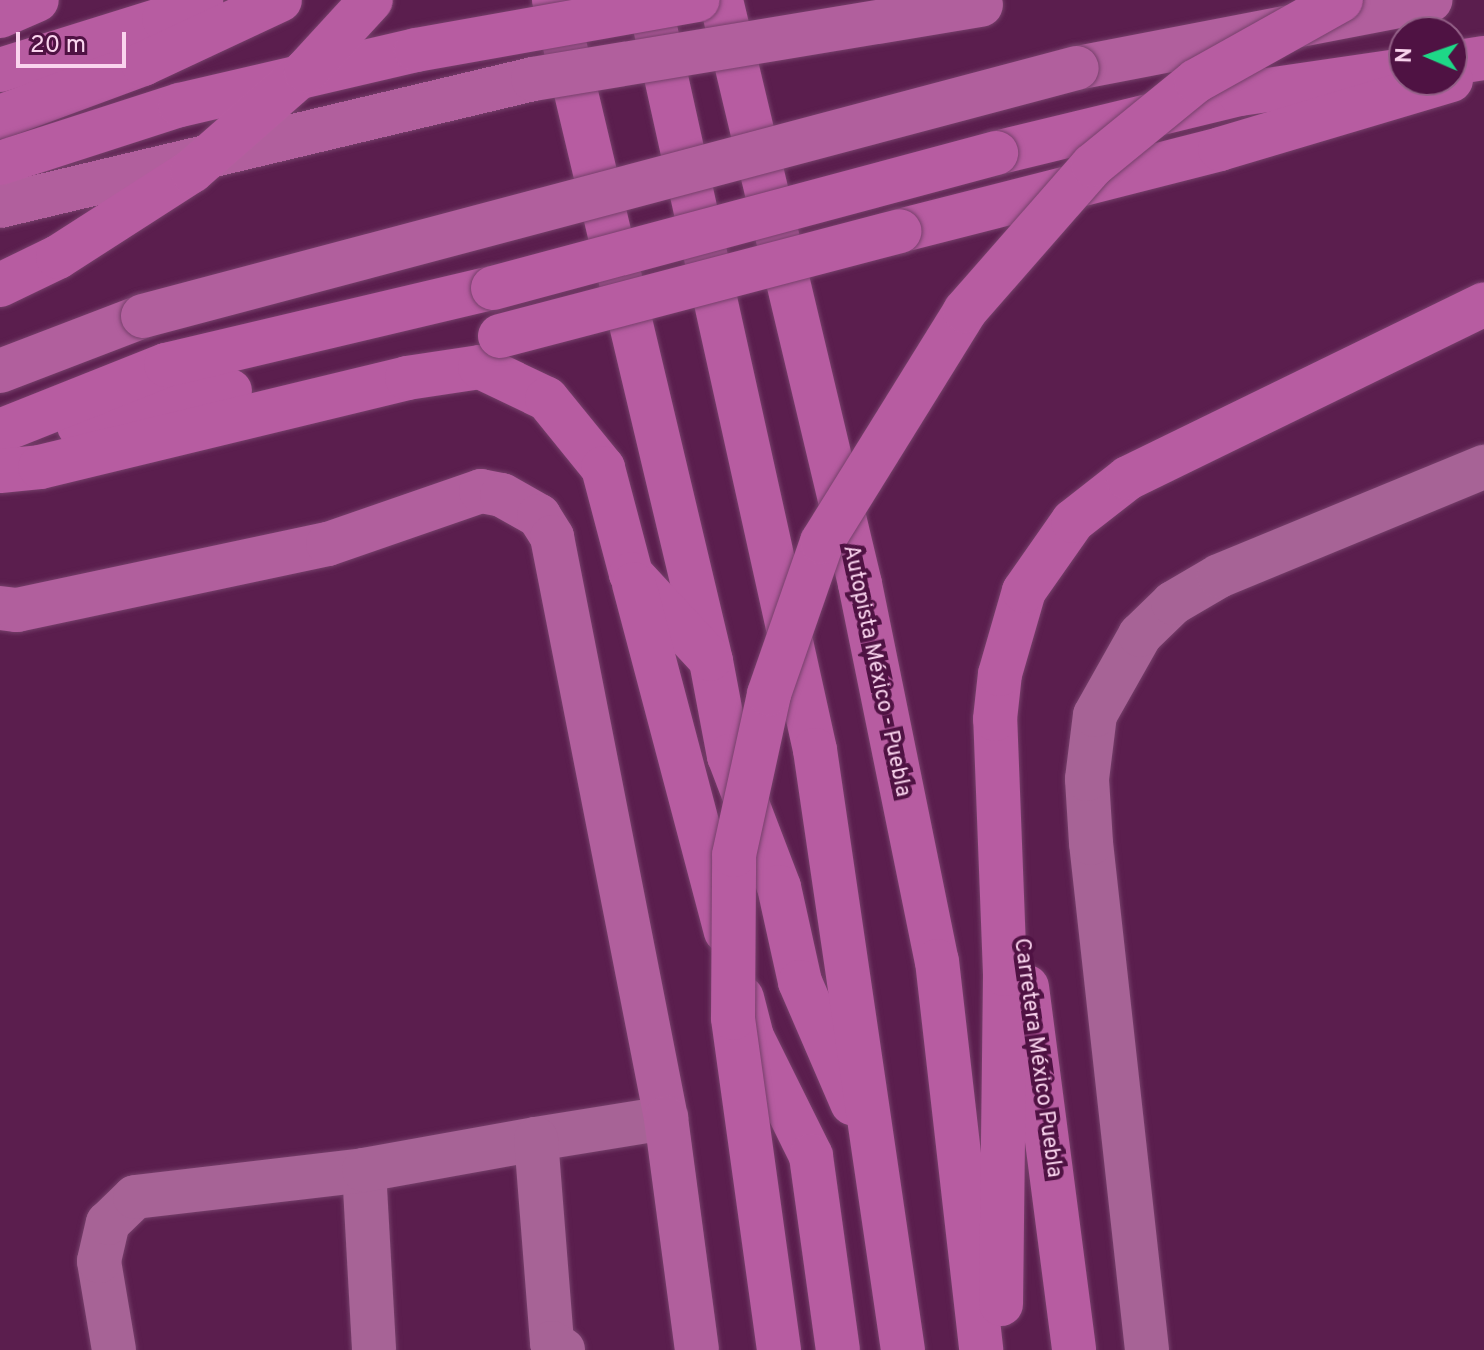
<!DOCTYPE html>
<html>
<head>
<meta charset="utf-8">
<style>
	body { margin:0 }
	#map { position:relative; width:1484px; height:1350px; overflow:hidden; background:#5b1e4e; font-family:Overpass,sans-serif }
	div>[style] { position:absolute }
	.roads { filter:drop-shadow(0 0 2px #76406b) drop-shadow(0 0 2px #76406b) }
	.minor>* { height:44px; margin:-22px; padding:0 22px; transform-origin:22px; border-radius:22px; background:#a76396 }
	.major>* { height:44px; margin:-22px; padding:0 22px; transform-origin:22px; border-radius:22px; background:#b15f9d }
	.highway>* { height:44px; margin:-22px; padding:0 22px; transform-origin:22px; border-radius:22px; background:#b75ca1 }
	.bridges { filter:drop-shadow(0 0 2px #76406b) drop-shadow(0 0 2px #76406b) }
	.major-bridge>* { height:44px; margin:-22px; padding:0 22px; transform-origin:22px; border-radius:22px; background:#b15f9d }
	.highway-bridge>* { height:44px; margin:-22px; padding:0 22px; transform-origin:22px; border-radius:22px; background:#b75ca1 }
	span { translate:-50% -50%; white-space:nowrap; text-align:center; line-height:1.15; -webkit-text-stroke:8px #4f1243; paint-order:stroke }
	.street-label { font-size:22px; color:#fad4ee }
	.north { position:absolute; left:1388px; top:16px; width:80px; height:80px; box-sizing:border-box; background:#4f1243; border:2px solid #936087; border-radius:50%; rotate:272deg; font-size:22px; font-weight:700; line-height:32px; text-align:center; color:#fad4ee }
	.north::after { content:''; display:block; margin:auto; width:28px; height:36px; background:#1ed887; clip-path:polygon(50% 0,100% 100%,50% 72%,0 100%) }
	.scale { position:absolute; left:16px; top:32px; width:110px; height:36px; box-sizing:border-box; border:4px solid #fad4ee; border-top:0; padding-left:10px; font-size:24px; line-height:28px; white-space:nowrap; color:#fad4ee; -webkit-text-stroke:6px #4f1243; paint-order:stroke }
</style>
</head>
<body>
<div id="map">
	<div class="roads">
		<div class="minor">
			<div style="left:536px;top:1139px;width:132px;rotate:-9.2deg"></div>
			<div style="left:364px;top:1170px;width:180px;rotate:86.8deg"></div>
			<div style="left:114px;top:1350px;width:90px;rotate:-99.6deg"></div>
			<div style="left:99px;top:1261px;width:39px;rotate:-77deg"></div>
			<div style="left:108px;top:1223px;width:37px;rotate:-44deg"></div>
			<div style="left:135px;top:1197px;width:231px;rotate:-6.7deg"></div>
			<div style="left:364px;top:1170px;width:175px;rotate:-10.2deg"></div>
			<div style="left:536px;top:1139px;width:205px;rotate:85.5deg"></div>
			<div style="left:552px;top:1343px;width:13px;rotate:32deg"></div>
			<div style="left:1147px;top:1350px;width:510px;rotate:-96.3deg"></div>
			<div style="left:1091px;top:843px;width:64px;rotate:-93.6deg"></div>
			<div style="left:1087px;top:779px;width:64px;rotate:-82.9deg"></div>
			<div style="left:1095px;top:715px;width:92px;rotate:-60.6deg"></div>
			<div style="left:1140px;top:635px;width:46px;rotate:-44.1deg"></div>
			<div style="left:1173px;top:603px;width:53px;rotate:-30.4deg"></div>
			<div style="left:1219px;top:576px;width:287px;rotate:-22.4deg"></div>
		</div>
		<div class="major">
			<div style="left:1077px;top:68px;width:360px;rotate:-10.9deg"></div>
			<div style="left:0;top:371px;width:153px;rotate:-21deg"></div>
			<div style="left:0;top:608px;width:17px;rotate:7deg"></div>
			<div style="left:17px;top:610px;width:318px;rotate:-12deg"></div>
			<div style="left:328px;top:544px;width:162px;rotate:-19.1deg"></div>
			<div style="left:481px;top:491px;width:21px;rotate:11deg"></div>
			<div style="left:502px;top:495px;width:43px;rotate:29.6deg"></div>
			<div style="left:539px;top:516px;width:25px;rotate:58deg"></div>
			<div style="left:552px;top:537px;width:592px;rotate:78.9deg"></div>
			<div style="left:666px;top:1118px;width:234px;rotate:82.4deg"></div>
		</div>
		<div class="highway">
			<div style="left:554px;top:0;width:679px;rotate:76.64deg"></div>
			<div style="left:711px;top:661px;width:97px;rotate:79.3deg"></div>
			<div style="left:729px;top:756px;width:140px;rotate:69.1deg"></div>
			<div style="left:779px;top:887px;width:97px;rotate:77.5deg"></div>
			<div style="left:800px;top:982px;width:132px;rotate:66.7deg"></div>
			<div style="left:649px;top:0;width:768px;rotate:77.52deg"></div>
			<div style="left:815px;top:750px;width:606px;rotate:81.66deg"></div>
			<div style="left:721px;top:0;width:600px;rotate:76.61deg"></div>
			<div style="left:860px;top:584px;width:385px;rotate:78.5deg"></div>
			<div style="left:937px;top:961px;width:391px;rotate:83.5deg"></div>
			<div style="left:0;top:16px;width:40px;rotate:-23.4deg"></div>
			<div style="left:1452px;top:63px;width:32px;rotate:-9deg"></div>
			<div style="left:0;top:70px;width:172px;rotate:-17.3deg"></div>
			<div style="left:164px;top:19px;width:42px;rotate:-27.2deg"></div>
			<div style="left:0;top:117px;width:153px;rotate:-20.3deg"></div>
			<div style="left:143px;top:64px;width:151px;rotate:-25deg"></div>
			<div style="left:996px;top:153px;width:251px;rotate:-13.6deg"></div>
			<div style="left:1240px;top:94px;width:166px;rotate:-8.3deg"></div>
			<div style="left:899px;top:231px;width:331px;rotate:-14.3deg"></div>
			<div style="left:1220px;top:149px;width:241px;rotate:-16.6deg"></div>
			<div style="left:79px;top:426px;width:155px;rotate:-13.1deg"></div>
			<div style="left:0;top:431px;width:179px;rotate:-21.7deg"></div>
			<div style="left:166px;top:365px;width:336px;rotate:-13.3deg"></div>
			<div style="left:0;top:471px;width:40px;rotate:-5.7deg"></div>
			<div style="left:40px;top:467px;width:378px;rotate:-13.6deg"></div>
			<div style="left:407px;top:378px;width:74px;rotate:-8.6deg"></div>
			<div style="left:480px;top:367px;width:74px;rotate:25.5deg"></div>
			<div style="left:547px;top:399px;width:89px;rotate:50.9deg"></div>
			<div style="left:603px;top:468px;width:110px;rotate:75.2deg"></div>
			<div style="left:631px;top:574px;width:116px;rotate:47.1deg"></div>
			<div style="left:634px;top:584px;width:359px;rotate:75.2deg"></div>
			<div style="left:1027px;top:987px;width:366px;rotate:82.6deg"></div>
			<div style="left:742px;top:998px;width:40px;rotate:75.6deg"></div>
			<div style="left:752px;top:1037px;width:133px;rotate:63.6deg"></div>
			<div style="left:811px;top:1156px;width:196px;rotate:82.1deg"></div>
			<div style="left:1001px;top:1304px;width:330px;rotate:-89.3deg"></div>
			<div style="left:1005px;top:974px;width:255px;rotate:-92.2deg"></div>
			<div style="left:995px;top:719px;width:45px;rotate:-83.7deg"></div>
			<div style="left:1000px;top:674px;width:86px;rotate:-73.9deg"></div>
			<div style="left:1024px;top:591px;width:85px;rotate:-55deg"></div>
			<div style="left:1073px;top:521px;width:70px;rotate:-38deg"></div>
			<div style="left:1128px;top:478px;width:396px;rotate:-26deg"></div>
		</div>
	</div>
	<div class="bridges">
		<div class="major-bridge">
			<div style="left:0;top:206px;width:548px;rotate:-13.4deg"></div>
			<div style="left:533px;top:79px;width:454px;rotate:-9.4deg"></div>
			<div style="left:143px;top:316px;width:966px;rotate:-14.87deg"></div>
		</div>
		<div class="highway-bridge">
			<div style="left:0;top:163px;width:189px;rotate:-17.9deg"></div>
			<div style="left:180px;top:105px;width:242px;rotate:-13.1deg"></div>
			<div style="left:416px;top:50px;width:286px;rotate:-10.1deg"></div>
			<div style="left:0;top:285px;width:64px;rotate:-25.8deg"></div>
			<div style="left:58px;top:257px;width:159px;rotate:-32.7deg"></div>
			<div style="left:192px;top:171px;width:152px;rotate:-41.3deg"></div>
			<div style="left:306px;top:71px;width:96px;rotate:-47.5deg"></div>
			<div style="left:493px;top:288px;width:521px;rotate:-15.02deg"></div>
			<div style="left:500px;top:336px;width:413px;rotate:-14.7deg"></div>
			<div style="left:779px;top:1350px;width:335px;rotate:-97.9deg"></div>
			<div style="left:733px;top:1018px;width:163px;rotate:-89.6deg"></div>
			<div style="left:734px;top:855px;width:165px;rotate:-77.7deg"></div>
			<div style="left:769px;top:694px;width:161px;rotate:-70.8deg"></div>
			<div style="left:822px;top:542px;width:272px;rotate:-58.2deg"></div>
			<div style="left:965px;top:311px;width:194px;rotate:-48.8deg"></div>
			<div style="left:1093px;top:165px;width:133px;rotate:-39.2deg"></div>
			<div style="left:1196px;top:81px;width:166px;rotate:-29.2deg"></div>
		</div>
	</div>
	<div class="street-label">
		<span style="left:876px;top:671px;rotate:78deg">Autopista México - Puebla</span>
		<span style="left:1037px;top:1058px;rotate:82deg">Carretera México Puebla</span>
	</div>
	<div class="north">N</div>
	<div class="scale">20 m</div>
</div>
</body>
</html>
